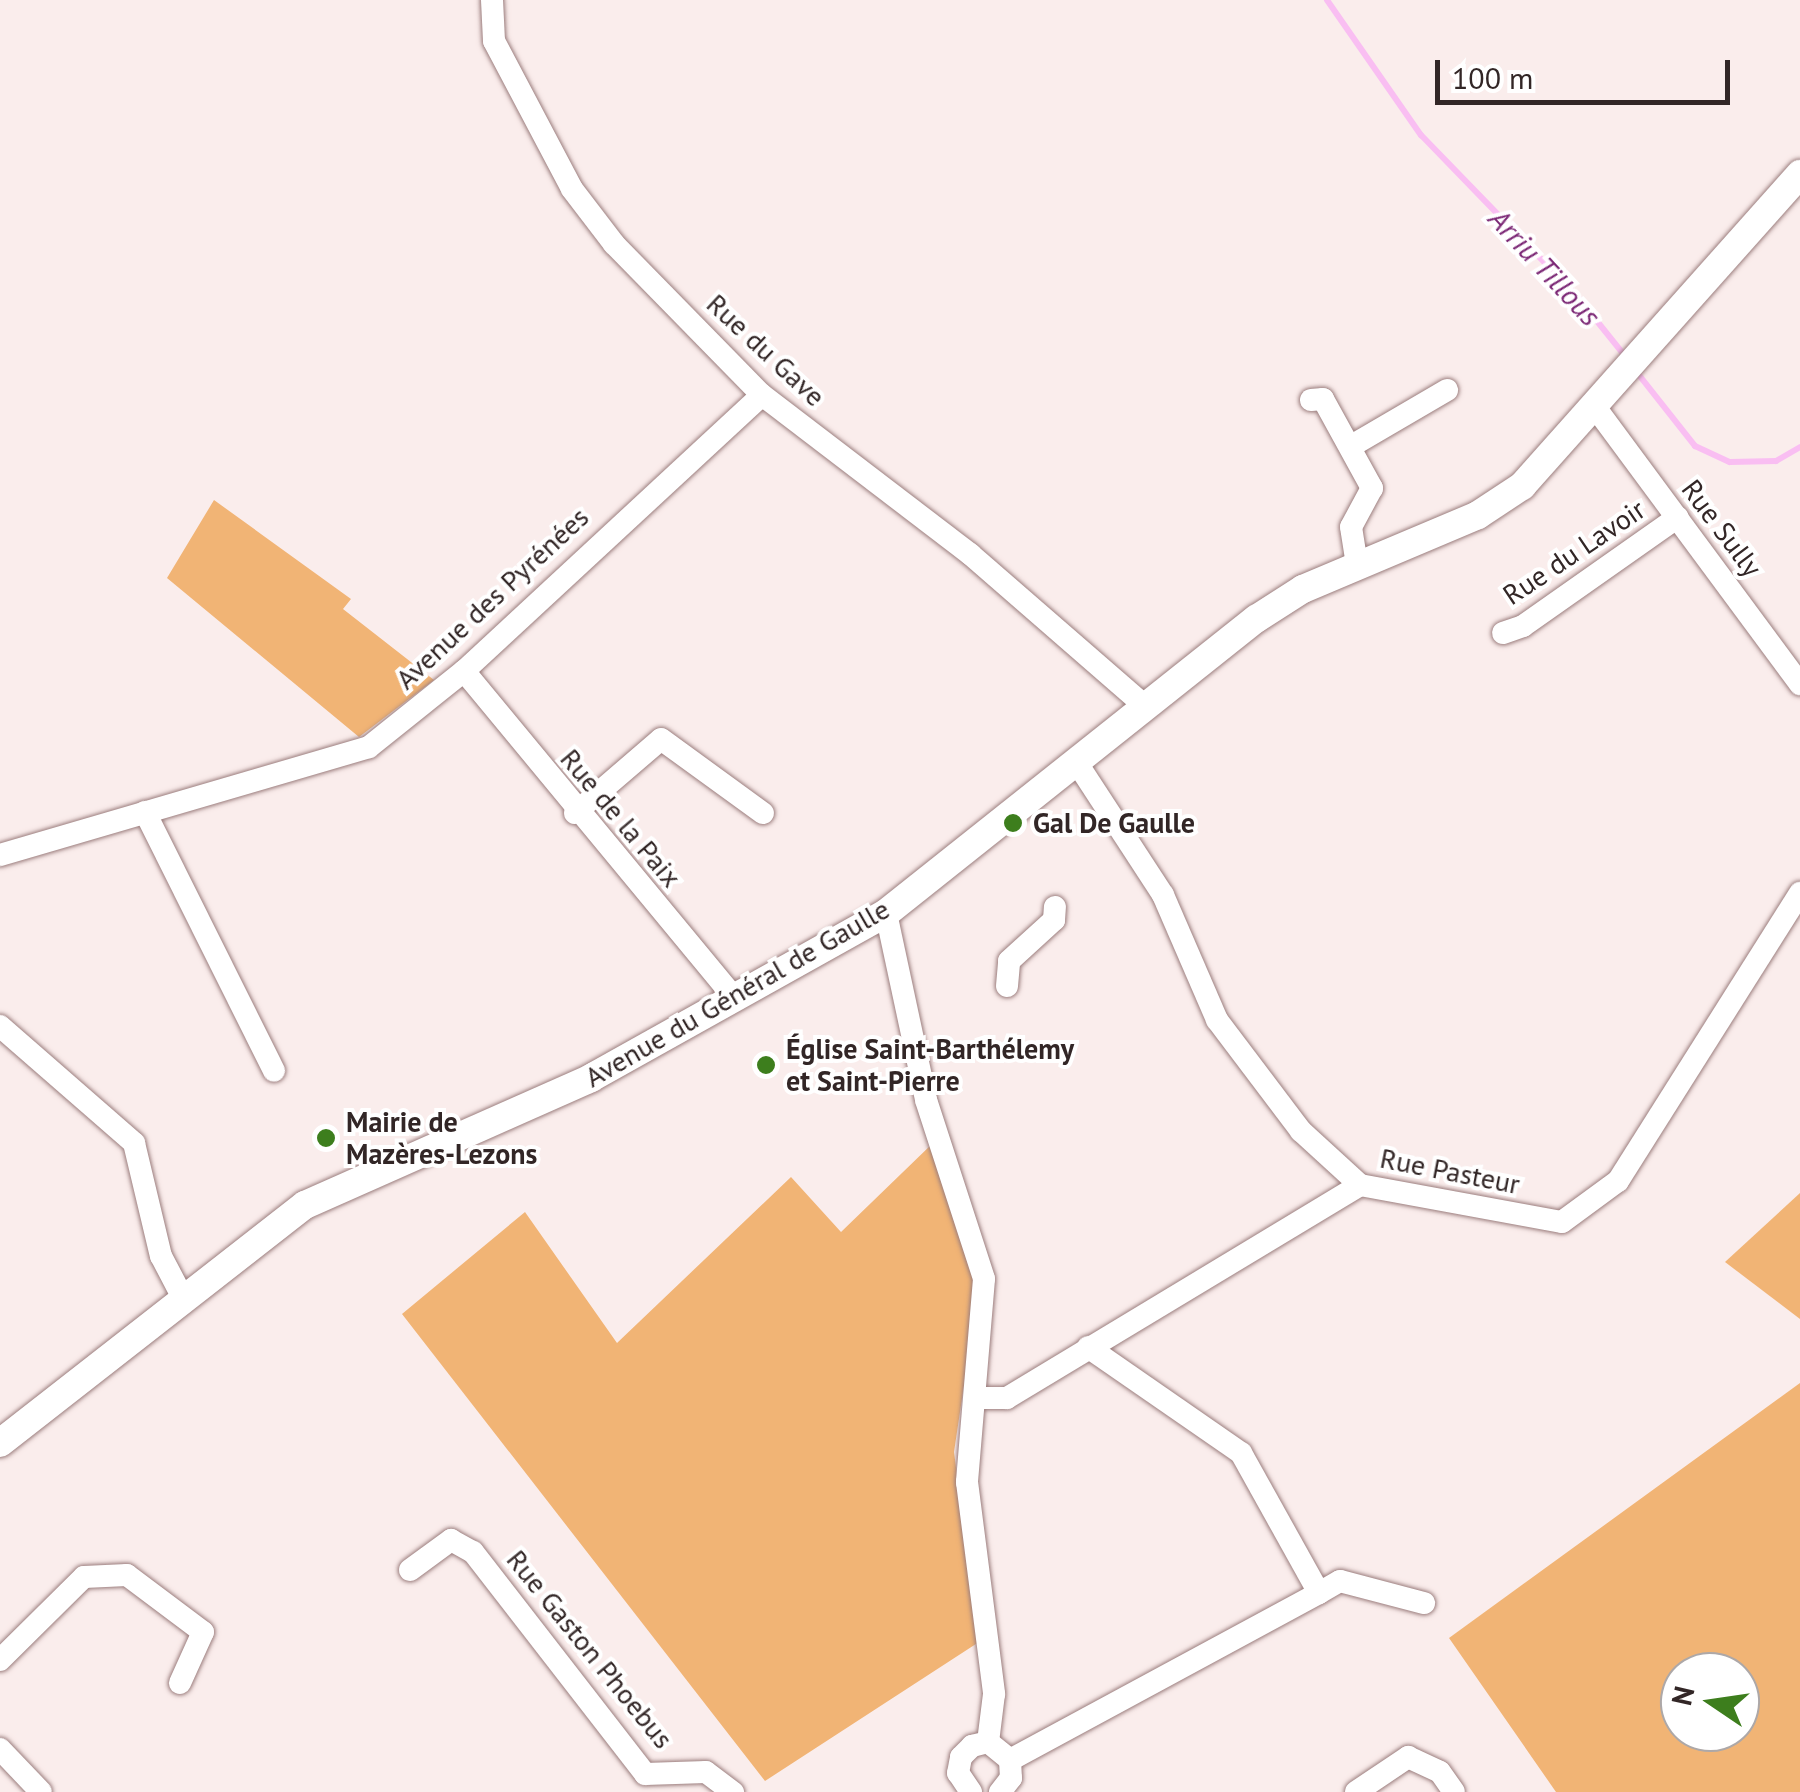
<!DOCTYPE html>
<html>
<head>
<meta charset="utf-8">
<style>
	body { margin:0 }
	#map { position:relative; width:1800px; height:1792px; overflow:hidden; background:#faedec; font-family:"PT Sans",sans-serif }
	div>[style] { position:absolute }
	.green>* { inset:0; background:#f1b475 }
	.stream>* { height:6px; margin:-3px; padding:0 3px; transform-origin:3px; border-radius:3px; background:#f9bef2 }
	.roads { filter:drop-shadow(0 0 2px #9b7d7d) drop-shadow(0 0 2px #9b7d7d) }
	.minor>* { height:22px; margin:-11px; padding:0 11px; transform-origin:11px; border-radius:11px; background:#fff }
	.major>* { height:28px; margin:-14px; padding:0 14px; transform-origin:14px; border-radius:14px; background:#fff }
	.dots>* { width:28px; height:28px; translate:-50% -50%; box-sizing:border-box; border:5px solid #fff; border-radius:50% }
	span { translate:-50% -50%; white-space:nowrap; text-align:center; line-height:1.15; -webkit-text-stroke:8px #fff; paint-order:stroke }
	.street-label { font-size:28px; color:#322626 }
	.poi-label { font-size:28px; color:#322626; font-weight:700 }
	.left { translate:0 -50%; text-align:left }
	.water-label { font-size:30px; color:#7b2775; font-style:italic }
	.north { position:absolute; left:1660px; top:1652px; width:100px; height:100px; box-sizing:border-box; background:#fff; border:2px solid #ada8a8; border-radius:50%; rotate:283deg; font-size:28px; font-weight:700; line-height:40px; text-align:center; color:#322626 }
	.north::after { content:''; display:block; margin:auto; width:35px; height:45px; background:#3d7e1d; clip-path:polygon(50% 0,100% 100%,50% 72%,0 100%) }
	.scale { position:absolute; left:1435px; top:60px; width:295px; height:45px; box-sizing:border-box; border:5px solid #322626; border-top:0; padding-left:12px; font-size:30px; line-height:35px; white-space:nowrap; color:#322626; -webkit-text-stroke:8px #fff; paint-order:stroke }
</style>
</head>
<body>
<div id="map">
	<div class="green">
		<div style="clip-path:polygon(214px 500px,351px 599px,343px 609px,434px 680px,359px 737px,167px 578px)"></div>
		<div style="clip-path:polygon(933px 1143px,980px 1278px,954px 1452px,979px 1642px,765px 1781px,402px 1314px,525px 1212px,617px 1343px,791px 1177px,841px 1232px)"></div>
		<div style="clip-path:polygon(1800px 1193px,1800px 1319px,1725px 1262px)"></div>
		<div style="clip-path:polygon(evenodd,1800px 1383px,1800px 1792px,1556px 1792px,1449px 1638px,1800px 1383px,1680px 1672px,1740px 1672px,1740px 1732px,1680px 1732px,1680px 1672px)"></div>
	</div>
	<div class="stream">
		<div style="left:1327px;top:0;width:165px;rotate:55.2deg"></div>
		<div style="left:1421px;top:135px;width:223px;rotate:45.9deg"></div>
		<div style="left:1576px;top:295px;width:78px;rotate:51.2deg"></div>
		<div style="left:1635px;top:370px;width:97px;rotate:51.7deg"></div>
		<div style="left:1695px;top:446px;width:38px;rotate:25deg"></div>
		<div style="left:1730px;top:462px;width:46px;rotate:-1.2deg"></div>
		<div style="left:1776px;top:461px;width:28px;rotate:-30deg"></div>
	</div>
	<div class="roads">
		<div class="minor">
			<div style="left:492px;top:0;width:41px;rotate:87.2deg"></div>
			<div style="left:494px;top:41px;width:167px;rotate:62.2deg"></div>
			<div style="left:572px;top:189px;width:69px;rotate:52.6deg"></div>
			<div style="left:614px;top:244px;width:211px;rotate:45.6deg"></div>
			<div style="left:762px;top:395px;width:262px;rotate:37.4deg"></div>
			<div style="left:970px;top:554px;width:232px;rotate:41deg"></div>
			<div style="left:1311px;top:400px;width:12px;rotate:-5deg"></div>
			<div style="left:1323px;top:399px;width:102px;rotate:61.2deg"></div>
			<div style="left:1372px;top:488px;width:44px;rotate:118.3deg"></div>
			<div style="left:1351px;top:527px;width:38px;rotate:81deg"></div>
			<div style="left:1595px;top:407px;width:345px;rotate:53.5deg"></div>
			<div style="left:1353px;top:445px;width:109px;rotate:-30.3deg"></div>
			<div style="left:1503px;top:633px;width:21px;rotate:-19deg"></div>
			<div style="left:1523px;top:626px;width:189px;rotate:-35.1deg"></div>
			<div style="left:464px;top:671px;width:425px;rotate:50.4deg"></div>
			<div style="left:1075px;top:760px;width:161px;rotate:56.9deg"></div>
			<div style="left:1163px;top:895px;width:136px;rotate:66.6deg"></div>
			<div style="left:1217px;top:1020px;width:139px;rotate:52.9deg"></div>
			<div style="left:1301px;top:1131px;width:80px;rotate:42.5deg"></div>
			<div style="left:145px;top:812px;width:289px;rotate:63.5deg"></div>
			<div style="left:575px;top:813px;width:113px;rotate:-40.7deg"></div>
			<div style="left:661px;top:739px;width:126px;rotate:36deg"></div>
			<div style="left:0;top:855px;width:384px;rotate:-16.3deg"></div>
			<div style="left:369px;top:747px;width:122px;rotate:-38.7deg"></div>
			<div style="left:464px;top:671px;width:406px;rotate:-42.8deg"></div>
			<div style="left:886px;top:913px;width:191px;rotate:77.9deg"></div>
			<div style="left:926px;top:1100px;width:188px;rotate:72deg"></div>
			<div style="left:984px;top:1279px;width:204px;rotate:94.8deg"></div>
			<div style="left:967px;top:1482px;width:214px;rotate:82.7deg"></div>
			<div style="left:994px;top:1694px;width:48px;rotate:97.1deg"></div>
			<div style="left:1007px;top:986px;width:25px;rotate:-85deg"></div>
			<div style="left:1009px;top:961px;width:61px;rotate:-42.3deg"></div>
			<div style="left:1054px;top:920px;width:13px;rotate:-86deg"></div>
			<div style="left:0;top:1026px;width:178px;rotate:41.1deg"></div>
			<div style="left:134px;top:1143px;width:116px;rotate:76.6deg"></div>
			<div style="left:161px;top:1256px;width:47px;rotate:62.4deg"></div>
			<div style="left:975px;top:1398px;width:32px"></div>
			<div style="left:1007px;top:1398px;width:412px;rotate:-31.1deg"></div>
			<div style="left:1360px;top:1185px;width:205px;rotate:10.4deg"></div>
			<div style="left:1562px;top:1222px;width:69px;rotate:-36.2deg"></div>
			<div style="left:1618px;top:1181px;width:341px;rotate:-57.7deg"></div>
			<div style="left:410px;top:1570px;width:51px;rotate:-36.2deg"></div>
			<div style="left:451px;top:1540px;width:25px;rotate:29deg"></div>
			<div style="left:473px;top:1552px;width:281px;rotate:52.2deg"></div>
			<div style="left:645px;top:1774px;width:61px;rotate:-1.9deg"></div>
			<div style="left:706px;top:1772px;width:34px;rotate:37deg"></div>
			<div style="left:1319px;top:1593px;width:24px;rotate:-30deg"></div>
			<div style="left:1340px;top:1581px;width:87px;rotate:14.7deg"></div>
			<div style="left:0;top:1660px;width:118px;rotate:-44.7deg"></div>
			<div style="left:84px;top:1577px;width:43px;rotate:-2.7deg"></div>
			<div style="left:127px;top:1575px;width:95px;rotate:36.9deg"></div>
			<div style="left:203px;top:1632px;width:56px;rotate:114.3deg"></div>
			<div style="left:0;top:1749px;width:59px;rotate:46.4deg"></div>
			<div style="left:1010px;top:1760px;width:351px;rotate:-28.4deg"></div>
			<div style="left:1319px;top:1593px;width:160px;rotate:-119.1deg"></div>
			<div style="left:1241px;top:1453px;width:186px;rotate:-145.3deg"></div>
			<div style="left:971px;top:1792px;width:23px;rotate:-124deg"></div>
			<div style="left:958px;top:1773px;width:16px;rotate:-79deg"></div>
			<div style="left:961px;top:1757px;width:16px;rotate:-45deg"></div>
			<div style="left:972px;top:1746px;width:16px;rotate:-14deg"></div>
			<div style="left:988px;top:1742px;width:28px;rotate:39deg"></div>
			<div style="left:1010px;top:1760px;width:18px;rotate:87deg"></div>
			<div style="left:1011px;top:1778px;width:18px;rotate:128deg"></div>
			<div style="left:1356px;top:1792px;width:63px;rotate:-33.9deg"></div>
			<div style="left:1408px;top:1757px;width:35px;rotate:25deg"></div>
			<div style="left:1440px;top:1772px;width:24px;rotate:55deg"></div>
		</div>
		<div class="major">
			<div style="left:0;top:1443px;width:387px;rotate:-38deg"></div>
			<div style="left:305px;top:1205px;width:313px;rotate:-23.9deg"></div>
			<div style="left:591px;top:1078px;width:338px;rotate:-29.2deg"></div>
			<div style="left:886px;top:913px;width:473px;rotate:-38.5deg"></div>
			<div style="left:1256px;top:619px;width:56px;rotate:-32.6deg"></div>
			<div style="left:1303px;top:589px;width:190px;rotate:-22.9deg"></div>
			<div style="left:1478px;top:515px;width:53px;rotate:-33.4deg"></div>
			<div style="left:1522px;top:486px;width:418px;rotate:-48.3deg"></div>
		</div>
	</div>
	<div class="dots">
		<div style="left:1013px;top:823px;background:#3d7e1d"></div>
		<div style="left:766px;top:1065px;background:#3d7e1d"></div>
		<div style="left:326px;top:1138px;background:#3d7e1d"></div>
	</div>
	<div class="street-label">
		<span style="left:766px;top:350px;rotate:43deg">Rue du Gave</span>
		<span style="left:1722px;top:528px;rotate:53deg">Rue Sully</span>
		<span style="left:1574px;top:552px;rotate:-34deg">Rue du Lavoir</span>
		<span style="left:492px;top:598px;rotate:-43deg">Avenue des Pyrénées</span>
		<span style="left:621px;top:818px;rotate:50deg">Rue de la Paix</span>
		<span style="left:737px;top:993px;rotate:-30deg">Avenue du Général de Gaulle</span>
		<span style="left:1450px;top:1171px;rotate:11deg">Rue Pasteur</span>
		<span style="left:590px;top:1649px;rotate:51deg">Rue Gaston Phoebus</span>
	</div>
	<div class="poi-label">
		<span class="left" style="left:1033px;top:823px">Gal De Gaulle</span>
		<span class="left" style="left:786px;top:1065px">Église Saint-Barthélemy<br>et Saint-Pierre</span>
		<span class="left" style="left:346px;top:1138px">Mairie de<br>Mazères-Lezons</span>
	</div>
	<div class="water-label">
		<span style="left:1545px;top:267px;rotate:47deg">Arriu Tillous</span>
	</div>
	<div class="north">N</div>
	<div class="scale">100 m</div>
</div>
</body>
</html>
